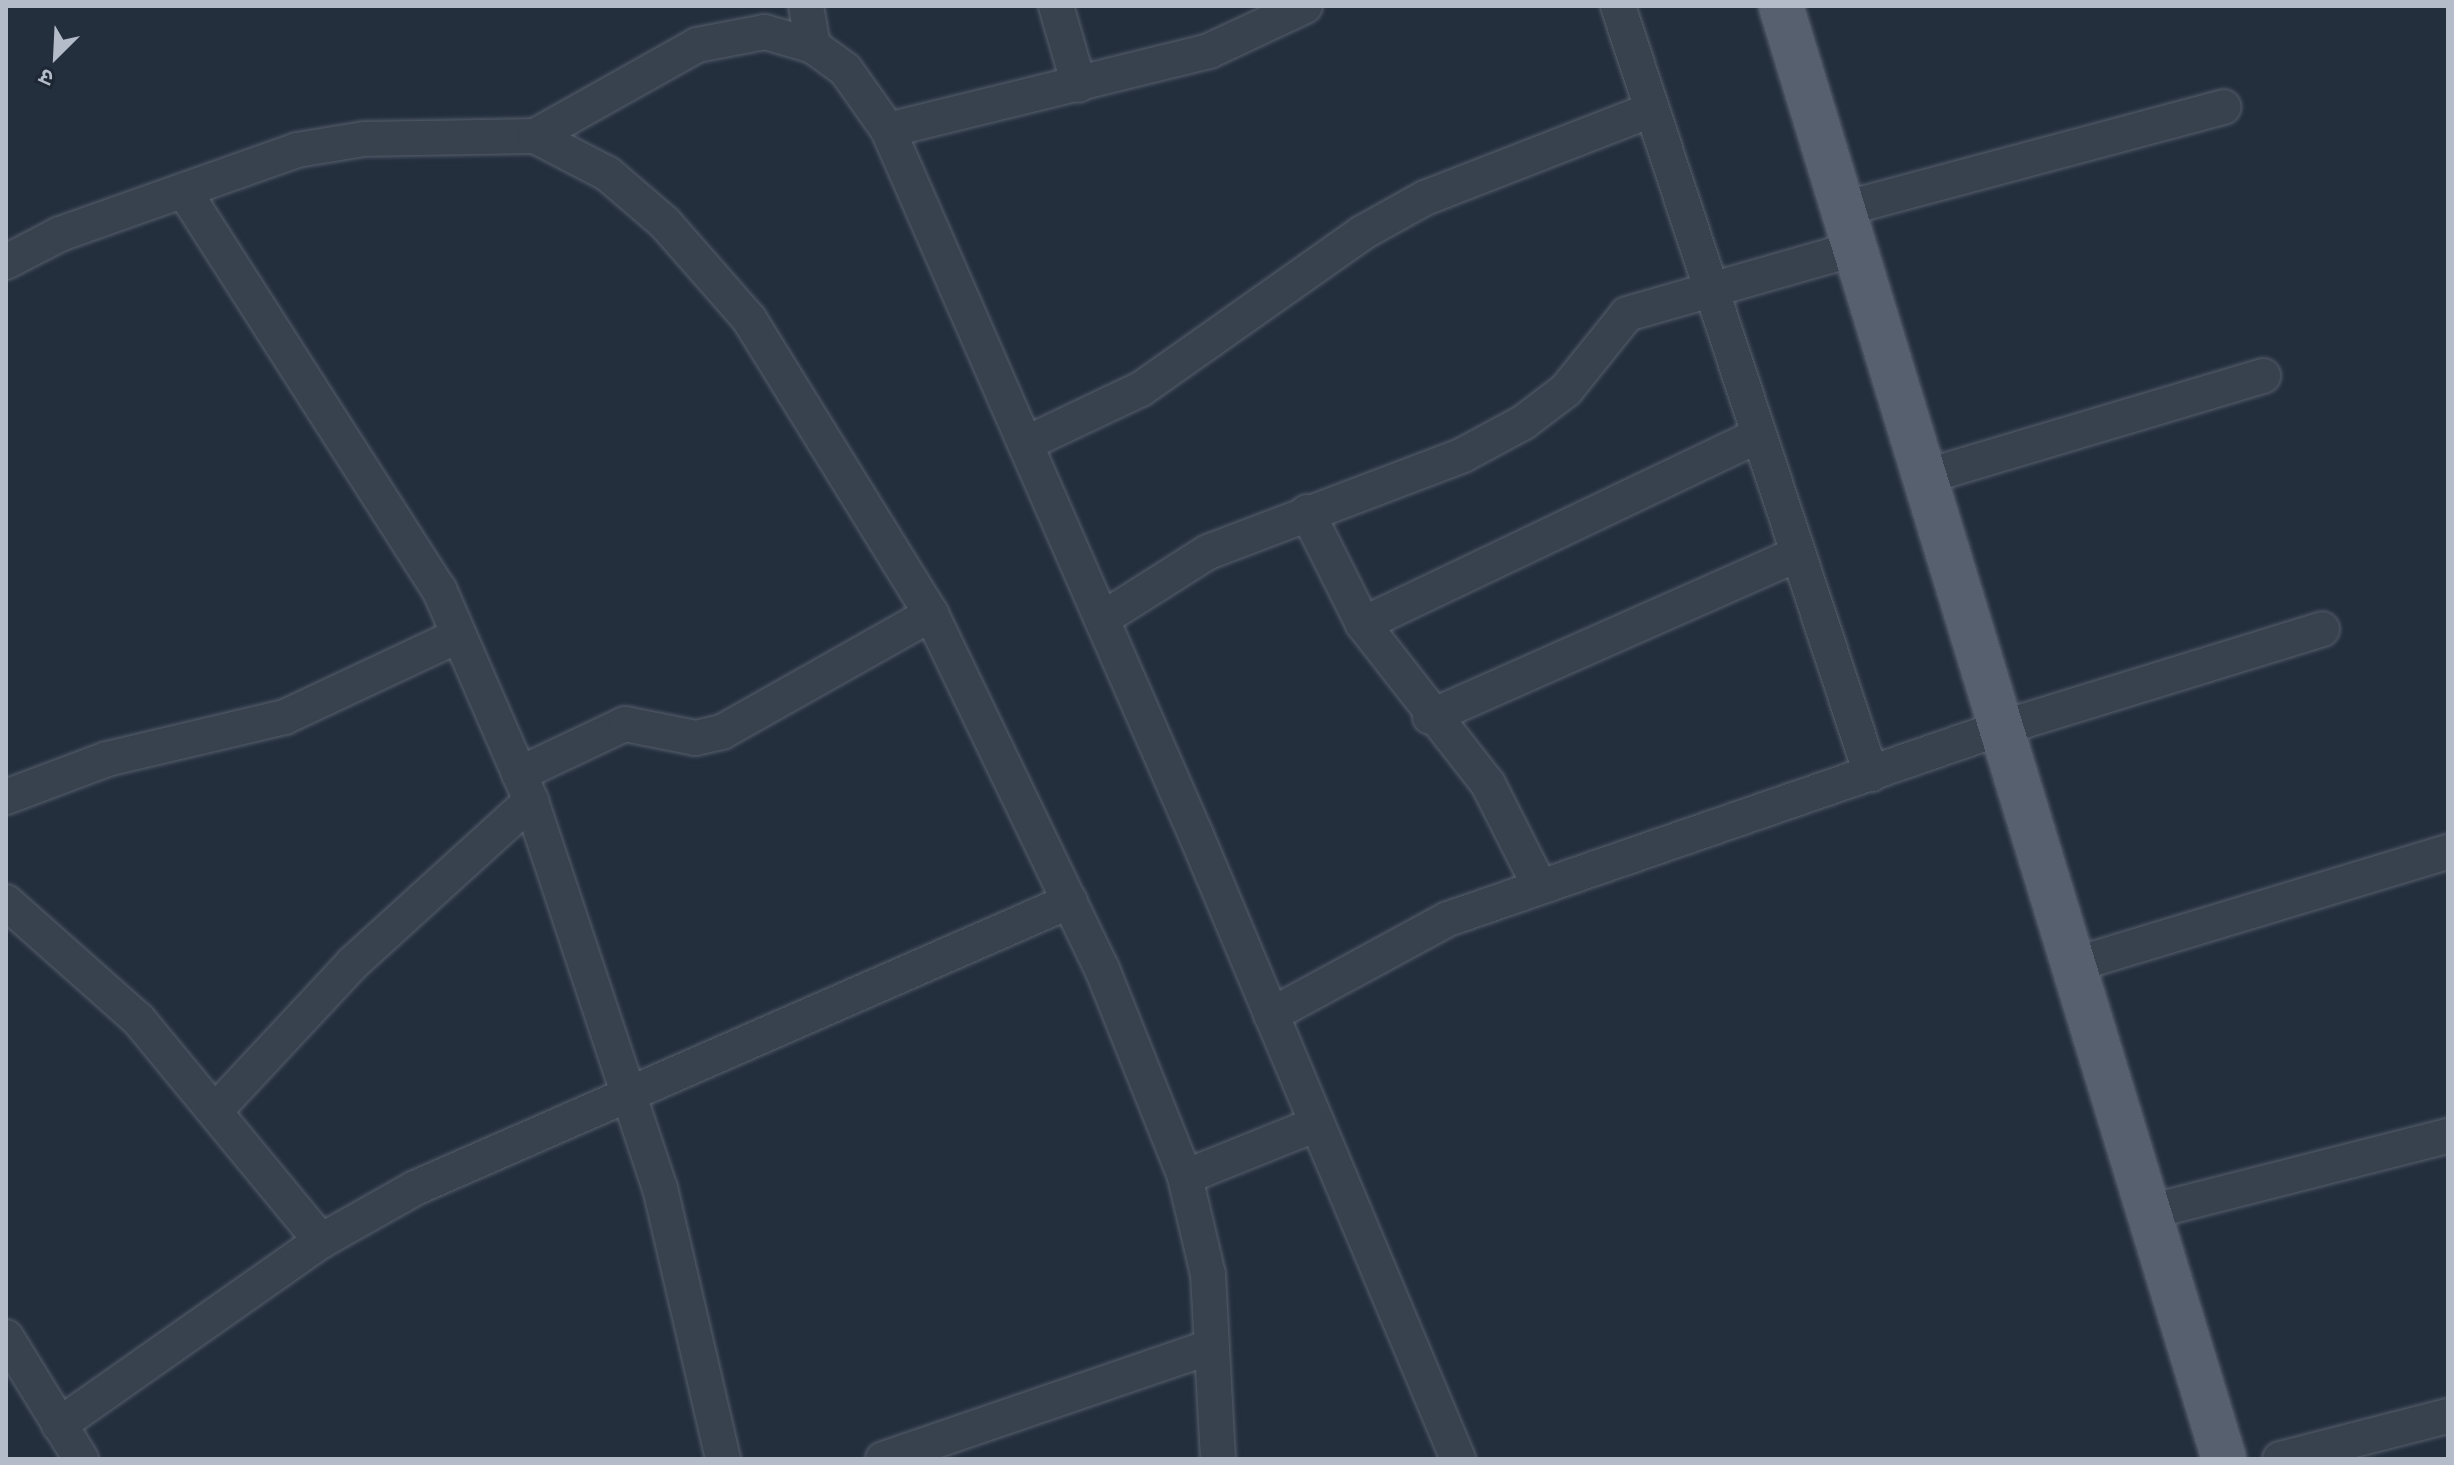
<!DOCTYPE html>
<html>
<head>
<meta charset="utf-8">
<style>
	body { margin:0 }
	#map { position:relative; width:2454px; height:1465px; overflow:hidden; background:#242f3e; font-family:"IBM Plex Sans","Noto Sans Devanagari",sans-serif }
	div>[style] { position:absolute }
	.roads { filter:drop-shadow(0 0 2px #565f6c) drop-shadow(0 0 2px #565f6c) }
	.street>* { height:34px; margin:-17px; padding:0 17px; transform-origin:17px; border-radius:17px; background:#38414e }
	.primary>* { height:44px; margin:-22px; padding:0 22px; transform-origin:22px; border-radius:22px; background:#56606e }
	span { translate:-50% -50%; white-space:nowrap; text-align:center; line-height:1.15; -webkit-text-stroke:7px #1d2633; paint-order:stroke }
	.frame { position:absolute; inset:0; border:8px solid #b4bcc9; pointer-events:none }
	.north { position:absolute; left:16px; top:16px; width:80px; height:80px; -webkit-text-stroke:6px #1d2633; paint-order:stroke; rotate:204deg; font-size:22px; font-weight:700; line-height:32px; text-align:center; color:#b4bcc9 }
	.north::after { content:''; display:block; margin:auto; width:28px; height:36px; background:#b4bcc9; clip-path:polygon(50% 0,100% 100%,50% 72%,0 100%) }
</style>
</head>
<body>
<div id="map">
	<div class="roads">
		<div class="street">
			<div style="left:806px;top:6px;width:41px;rotate:80.1deg"></div>
			<div style="left:1056px;top:6px;width:82px;rotate:73.8deg"></div>
			<div style="left:1618px;top:6px;width:809px;rotate:71.77deg"></div>
			<div style="left:888px;top:130px;width:331px;rotate:-13.8deg"></div>
			<div style="left:1209px;top:51px;width:106px;rotate:-25.1deg"></div>
			<div style="left:535px;top:136px;width:82px;rotate:27.5deg"></div>
			<div style="left:608px;top:174px;width:75px;rotate:40.7deg"></div>
			<div style="left:665px;top:223px;width:128px;rotate:48.8deg"></div>
			<div style="left:749px;top:319px;width:347px;rotate:58.3deg"></div>
			<div style="left:931px;top:614px;width:394px;rotate:64.3deg"></div>
			<div style="left:1102px;top:969px;width:224px;rotate:68.2deg"></div>
			<div style="left:1185px;top:1177px;width:100px;rotate:76.7deg"></div>
			<div style="left:1208px;top:1274px;width:185px;rotate:86.9deg"></div>
			<div style="left:184px;top:191px;width:473px;rotate:57.4deg"></div>
			<div style="left:439px;top:589px;width:231px;rotate:66.5deg"></div>
			<div style="left:531px;top:801px;width:408px;rotate:71.6deg"></div>
			<div style="left:660px;top:1188px;width:278px;rotate:76.9deg"></div>
			<div style="left:1843px;top:209px;width:394px;rotate:-15deg"></div>
			<div style="left:6px;top:262px;width:61px;rotate:-27.4deg"></div>
			<div style="left:60px;top:234px;width:251px;rotate:-19.5deg"></div>
			<div style="left:297px;top:150px;width:68px;rotate:-9.3deg"></div>
			<div style="left:364px;top:139px;width:171px;rotate:-1deg"></div>
			<div style="left:535px;top:136px;width:186px;rotate:-29.3deg"></div>
			<div style="left:697px;top:45px;width:69px;rotate:-10.8deg"></div>
			<div style="left:765px;top:32px;width:50px;rotate:16.3deg"></div>
			<div style="left:813px;top:46px;width:39px;rotate:36deg"></div>
			<div style="left:845px;top:69px;width:75px;rotate:54.8deg"></div>
			<div style="left:888px;top:130px;width:769px;rotate:66.4deg"></div>
			<div style="left:1196px;top:835px;width:677px;rotate:67.22deg"></div>
			<div style="left:1025px;top:444px;width:128px;rotate:-25.4deg"></div>
			<div style="left:1141px;top:389px;width:271px;rotate:-35.2deg"></div>
			<div style="left:1362px;top:233px;width:72px;rotate:-29.1deg"></div>
			<div style="left:1425px;top:198px;width:243px;rotate:-21.3deg"></div>
			<div style="left:1924px;top:477px;width:354px;rotate:-16.6deg"></div>
			<div style="left:1307px;top:512px;width:125px;rotate:63.4deg"></div>
			<div style="left:1363px;top:624px;width:203px;rotate:52deg"></div>
			<div style="left:1488px;top:784px;width:115px;rotate:63.2deg"></div>
			<div style="left:1102px;top:619px;width:125px;rotate:-32.3deg"></div>
			<div style="left:1208px;top:552px;width:273px;rotate:-20.8deg"></div>
			<div style="left:1463px;top:455px;width:69px;rotate:-28.4deg"></div>
			<div style="left:1524px;top:422px;width:53px;rotate:-37.3deg"></div>
			<div style="left:1566px;top:390px;width:97px;rotate:-51.2deg"></div>
			<div style="left:1627px;top:314px;width:235px;rotate:-16deg"></div>
			<div style="left:1363px;top:624px;width:437px;rotate:-25.5deg"></div>
			<div style="left:1430px;top:717px;width:402px;rotate:-23.9deg"></div>
			<div style="left:519px;top:774px;width:117px;rotate:-25.3deg"></div>
			<div style="left:625px;top:724px;width:72px;rotate:11.2deg"></div>
			<div style="left:696px;top:738px;width:27px;rotate:-13deg"></div>
			<div style="left:722px;top:732px;width:240px;rotate:-29.4deg"></div>
			<div style="left:6px;top:797px;width:108px;rotate:-20.6deg"></div>
			<div style="left:107px;top:759px;width:183px;rotate:-13.3deg"></div>
			<div style="left:285px;top:717px;width:192px;rotate:-25.2deg"></div>
			<div style="left:6px;top:902px;width:176px;rotate:41.6deg"></div>
			<div style="left:138px;top:1019px;width:288px;rotate:50.5deg"></div>
			<div style="left:2073px;top:965px;width:392px;rotate:-16.8deg"></div>
			<div style="left:1271px;top:1015px;width:201px;rotate:-28.5deg"></div>
			<div style="left:1448px;top:919px;width:585px;rotate:-19.05deg"></div>
			<div style="left:2001px;top:728px;width:336px;rotate:-17.1deg"></div>
			<div style="left:215px;top:1111px;width:202px;rotate:-47deg"></div>
			<div style="left:353px;top:963px;width:241px;rotate:-42.3deg"></div>
			<div style="left:1185px;top:1177px;width:142px;rotate:-21.9deg"></div>
			<div style="left:2149px;top:1212px;width:309px;rotate:-14.3deg"></div>
			<div style="left:6px;top:1337px;width:143px;rotate:58.4deg"></div>
			<div style="left:59px;top:1425px;width:320px;rotate:-35.1deg"></div>
			<div style="left:321px;top:1241px;width:108px;rotate:-29.4deg"></div>
			<div style="left:415px;top:1188px;width:715px;rotate:-23.66deg"></div>
			<div style="left:883px;top:1459px;width:343px;rotate:-18.9deg"></div>
			<div style="left:2280px;top:1459px;width:173px;rotate:-14.4deg"></div>
		</div>
		<div class="primary">
			<div style="left:1781px;top:6px;width:1519px;rotate:73.04deg"></div>
		</div>
	</div>
	<div class="frame"></div>
	<div class="north">उ</div>
</div>
</body>
</html>
